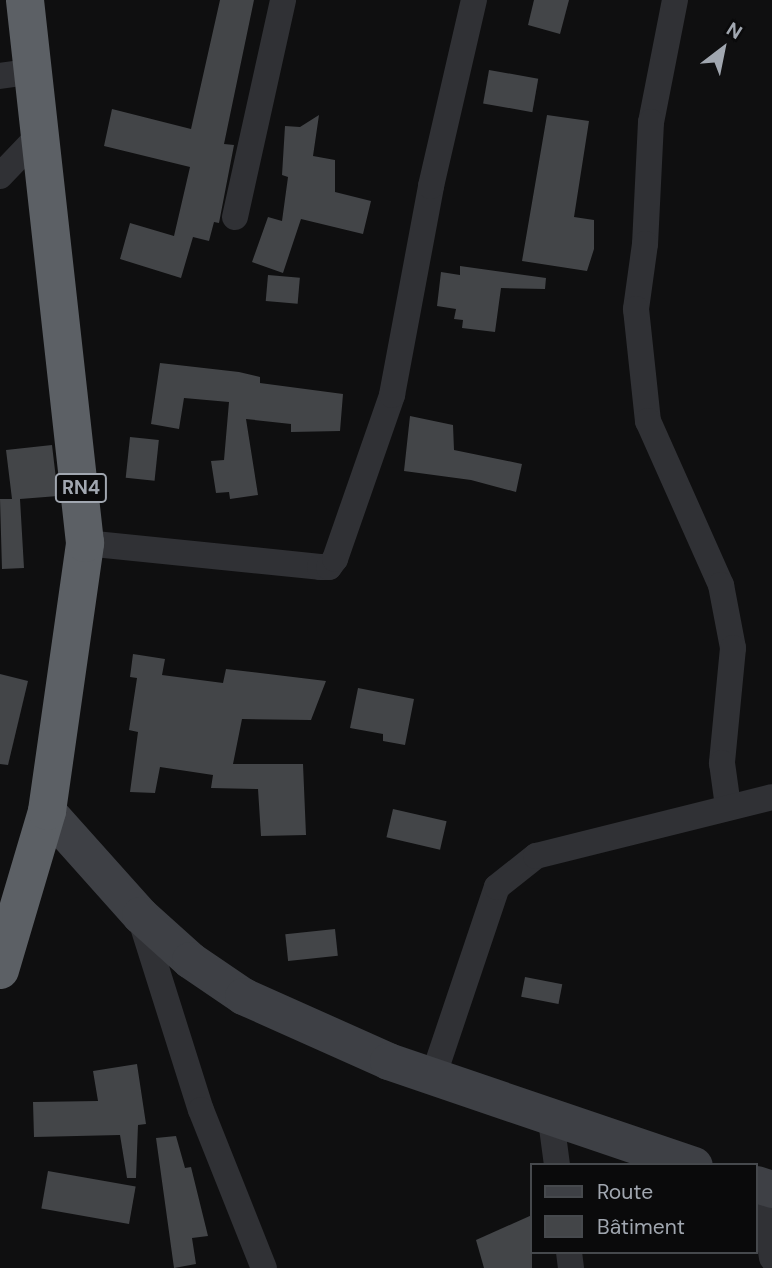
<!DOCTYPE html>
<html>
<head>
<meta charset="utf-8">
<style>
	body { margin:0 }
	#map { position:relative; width:772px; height:1268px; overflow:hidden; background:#0f0f10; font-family:"DM Sans",sans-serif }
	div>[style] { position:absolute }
	.building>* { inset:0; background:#434548; transform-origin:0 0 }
	.street>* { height:26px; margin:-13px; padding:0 13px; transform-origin:13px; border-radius:13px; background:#303135 }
	.secondary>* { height:37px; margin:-18.5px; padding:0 18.5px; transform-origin:18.5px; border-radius:18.5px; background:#3e4045 }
	.highway>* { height:38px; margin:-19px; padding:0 19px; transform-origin:19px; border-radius:19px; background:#5c6065 }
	span { translate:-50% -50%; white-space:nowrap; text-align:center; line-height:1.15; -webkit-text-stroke:5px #0a0a0b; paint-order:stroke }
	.shield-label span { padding:2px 5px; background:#0a0a0b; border:2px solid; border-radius:5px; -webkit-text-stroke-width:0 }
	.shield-label { font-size:19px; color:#a1a7b0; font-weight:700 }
	.legend { position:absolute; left:530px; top:1163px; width:228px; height:91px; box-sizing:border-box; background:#0a0a0b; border:2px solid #46494d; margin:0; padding:9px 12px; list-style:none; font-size:21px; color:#a1a7b0 }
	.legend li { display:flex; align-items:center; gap:14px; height:35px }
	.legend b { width:35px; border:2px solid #46494d }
	.north { position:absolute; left:688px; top:14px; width:70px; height:70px; -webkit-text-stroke:5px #0a0a0b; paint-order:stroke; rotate:32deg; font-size:19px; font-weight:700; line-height:28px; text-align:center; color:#a1a7b0 }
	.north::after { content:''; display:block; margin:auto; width:24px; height:32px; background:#a1a7b0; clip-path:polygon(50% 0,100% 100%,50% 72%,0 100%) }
</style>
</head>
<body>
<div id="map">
	<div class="building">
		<div style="clip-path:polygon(220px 0,254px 0,224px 144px,234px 145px,219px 223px,214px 222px,209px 241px,193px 237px,181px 278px,120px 259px,130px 223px,174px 236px,190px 167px,104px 146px,112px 109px,191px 129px)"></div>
		<div style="clip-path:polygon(534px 0,569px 0,560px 34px,528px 25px)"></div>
		<div style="left:489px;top:70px;width:50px;height:34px;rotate:10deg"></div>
		<div style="clip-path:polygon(319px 115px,313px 156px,335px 160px,335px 192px,371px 201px,363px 234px,301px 219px,283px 273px,252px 262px,268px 217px,282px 221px,288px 177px,282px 175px,285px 126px,300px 127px)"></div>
		<div style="clip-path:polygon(547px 115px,589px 121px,574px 217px,594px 220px,594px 249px,587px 271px,522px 261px)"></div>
		<div style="clip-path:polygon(460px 266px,546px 278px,545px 289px,501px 288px,495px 332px,462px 328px,463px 320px,454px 319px,456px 309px,437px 306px,441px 272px,460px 275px)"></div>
		<div style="left:268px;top:275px;width:32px;height:26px;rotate:5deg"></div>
		<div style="clip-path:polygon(160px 363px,239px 372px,260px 377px,260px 383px,343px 394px,340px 431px,291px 432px,291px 424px,246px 419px,258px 495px,230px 499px,229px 492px,216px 493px,211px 461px,224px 460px,229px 402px,184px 398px,179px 429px,151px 424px)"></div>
		<div style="clip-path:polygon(410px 416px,453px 425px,454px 450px,522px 464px,516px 492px,471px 480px,404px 471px)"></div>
		<div style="left:130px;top:437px;width:29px;height:41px;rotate:6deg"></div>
		<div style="clip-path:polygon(52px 445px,58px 496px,20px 499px,24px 568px,2px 569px,0 499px,12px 499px,6px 450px)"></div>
		<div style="clip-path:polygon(133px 654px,165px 659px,162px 675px,223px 683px,226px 669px,326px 681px,311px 720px,242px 719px,233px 764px,303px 764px,306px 835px,261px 836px,258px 789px,211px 788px,213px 775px,160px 767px,155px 793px,130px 792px,138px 732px,129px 730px,137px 678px,130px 677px)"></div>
		<div style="clip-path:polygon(0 674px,28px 681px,8px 765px,0 764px)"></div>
		<div style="clip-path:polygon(358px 688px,414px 699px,405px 745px,383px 741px,383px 734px,350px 728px)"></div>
		<div style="left:393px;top:809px;width:55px;height:29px;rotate:13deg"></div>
		<div style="left:335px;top:929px;width:27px;height:50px;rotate:84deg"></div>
		<div style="left:525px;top:977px;width:38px;height:20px;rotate:11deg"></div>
		<div style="clip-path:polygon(137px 1064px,146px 1124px,138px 1125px,136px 1178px,127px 1178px,120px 1135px,34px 1137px,33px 1102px,98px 1101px,93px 1071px)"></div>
		<div style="clip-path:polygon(176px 1136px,185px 1168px,191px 1167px,208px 1236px,192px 1238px,196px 1264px,174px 1268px,156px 1138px)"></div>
		<div style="left:48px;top:1171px;width:89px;height:38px;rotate:10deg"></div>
		<div style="clip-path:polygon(532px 1215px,532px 1268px,484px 1268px,476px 1240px)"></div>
	</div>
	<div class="street">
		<div style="left:675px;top:0;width:124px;rotate:101.1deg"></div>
		<div style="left:651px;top:122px;width:122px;rotate:92.8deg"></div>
		<div style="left:645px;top:244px;width:66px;rotate:97.9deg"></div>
		<div style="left:636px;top:309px;width:113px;rotate:83.9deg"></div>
		<div style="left:648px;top:421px;width:180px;rotate:66deg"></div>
		<div style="left:721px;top:585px;width:64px;rotate:79.2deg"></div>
		<div style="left:733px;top:648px;width:116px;rotate:95.5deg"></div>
		<div style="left:722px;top:763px;width:43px;rotate:82.1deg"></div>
		<div style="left:0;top:76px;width:35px;rotate:-8deg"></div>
		<div style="left:0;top:176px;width:61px;rotate:-46.3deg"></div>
		<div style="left:235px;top:217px;width:222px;rotate:-77.5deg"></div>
		<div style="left:85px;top:543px;width:236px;rotate:5.8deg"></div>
		<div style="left:320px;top:567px;width:9px"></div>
		<div style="left:329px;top:567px;width:10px;rotate:-53deg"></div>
		<div style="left:335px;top:559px;width:174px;rotate:-70.8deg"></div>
		<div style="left:392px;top:395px;width:213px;rotate:-79.4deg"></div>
		<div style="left:431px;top:186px;width:191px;rotate:-77deg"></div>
		<div style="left:140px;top:917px;width:202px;rotate:72.5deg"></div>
		<div style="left:201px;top:1110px;width:170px;rotate:68.3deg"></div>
		<div style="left:433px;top:1077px;width:200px;rotate:-71.4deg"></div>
		<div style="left:497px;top:887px;width:50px;rotate:-38.5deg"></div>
		<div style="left:536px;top:856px;width:243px;rotate:-14deg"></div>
		<div style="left:551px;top:1120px;width:45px;rotate:82.4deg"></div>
		<div style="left:762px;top:1186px;width:73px;rotate:82.1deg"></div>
		<div style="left:569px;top:1252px;width:16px;rotate:83deg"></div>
	</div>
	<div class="secondary">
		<div style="left:47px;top:811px;width:140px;rotate:48.2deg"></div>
		<div style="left:140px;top:915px;width:67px;rotate:42deg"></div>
		<div style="left:190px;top:960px;width:64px;rotate:34.2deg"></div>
		<div style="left:243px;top:996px;width:159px;rotate:24.1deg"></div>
		<div style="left:388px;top:1061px;width:323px;rotate:18.8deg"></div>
		<div style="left:756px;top:1184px;width:17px;rotate:17deg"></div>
	</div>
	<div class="highway">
		<div style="left:0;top:970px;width:166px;rotate:-73.5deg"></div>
		<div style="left:47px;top:811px;width:271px;rotate:-81.9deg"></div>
		<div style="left:85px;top:543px;width:546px;rotate:-96.31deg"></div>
	</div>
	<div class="shield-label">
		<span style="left:81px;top:488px">RN4</span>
	</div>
	<ul class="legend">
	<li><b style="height:9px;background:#3e4045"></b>Route</li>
	<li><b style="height:19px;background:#434548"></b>Bâtiment</li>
	</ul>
	<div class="north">N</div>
</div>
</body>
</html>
